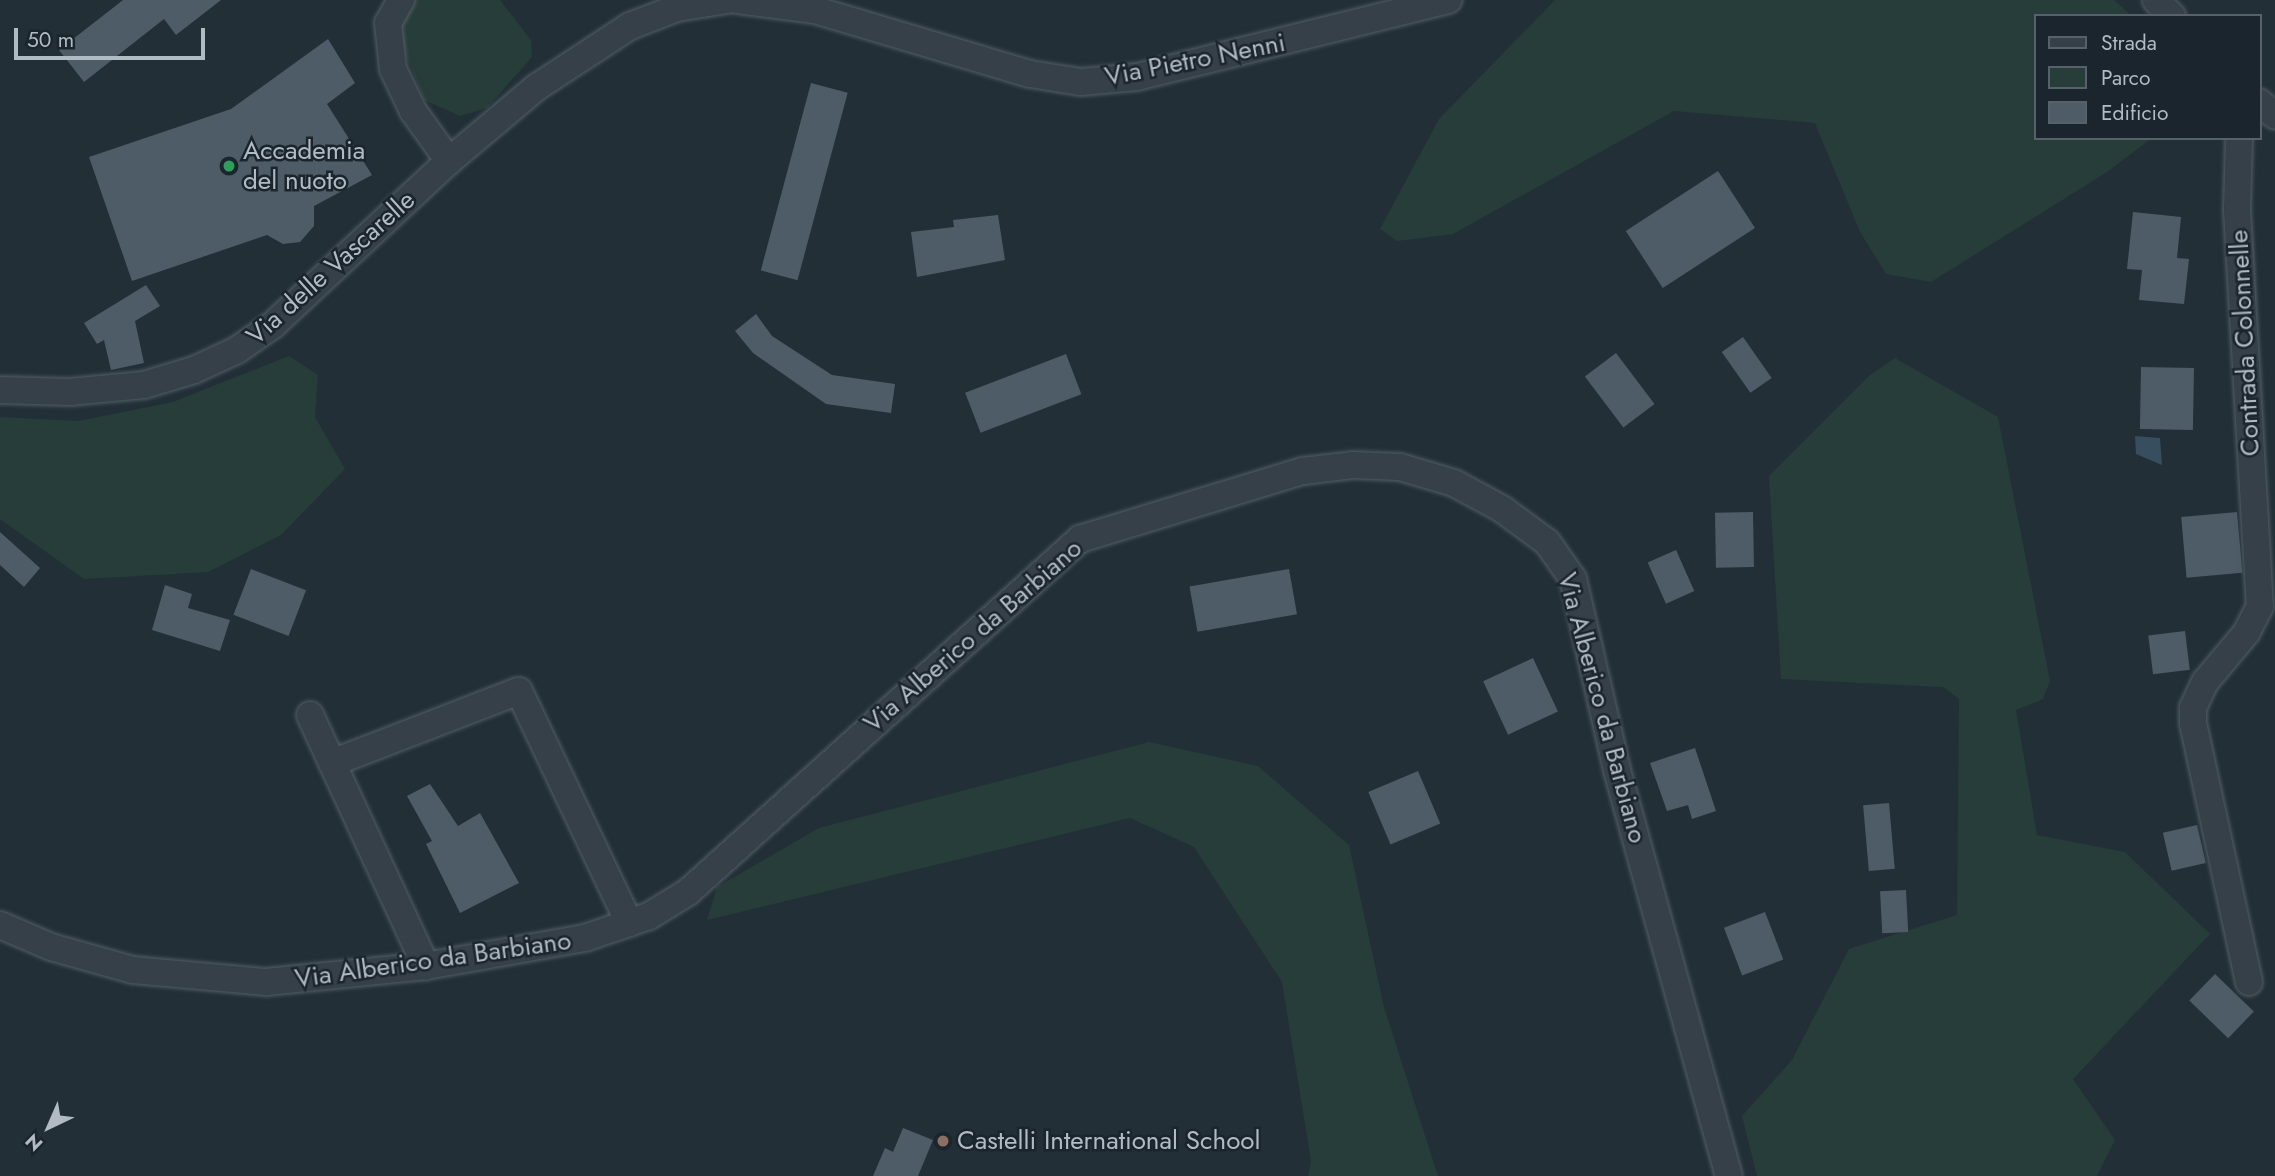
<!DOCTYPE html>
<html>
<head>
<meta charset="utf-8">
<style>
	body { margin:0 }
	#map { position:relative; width:2275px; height:1176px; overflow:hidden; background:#222f37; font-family:Jost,sans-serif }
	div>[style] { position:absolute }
	.green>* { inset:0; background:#273d39 }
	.water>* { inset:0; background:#364e5e }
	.building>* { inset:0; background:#4d5c66; transform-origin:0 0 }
	.roads { filter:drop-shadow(0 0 2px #535e66) drop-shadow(0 0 2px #535e66) }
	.street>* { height:26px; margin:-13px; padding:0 13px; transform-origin:13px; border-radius:13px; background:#354048 }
	.dots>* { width:19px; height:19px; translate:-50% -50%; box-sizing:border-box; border:4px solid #1b252d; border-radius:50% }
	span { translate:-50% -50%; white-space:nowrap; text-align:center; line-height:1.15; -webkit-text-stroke:5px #1b252d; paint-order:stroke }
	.street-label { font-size:26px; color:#b0bbc4 }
	.poi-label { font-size:26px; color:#b0bbc4 }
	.left { translate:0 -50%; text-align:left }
	.legend { position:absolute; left:2034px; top:14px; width:228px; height:126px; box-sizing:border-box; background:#1b252d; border:2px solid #576169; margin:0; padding:9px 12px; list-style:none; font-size:21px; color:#b0bbc4 }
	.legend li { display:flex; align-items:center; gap:14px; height:35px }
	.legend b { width:35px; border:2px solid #576169 }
	.north { position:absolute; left:14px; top:1092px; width:70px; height:70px; -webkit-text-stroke:5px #1b252d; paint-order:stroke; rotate:224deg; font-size:19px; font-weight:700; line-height:28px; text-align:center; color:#b0bbc4 }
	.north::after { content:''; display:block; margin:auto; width:24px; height:32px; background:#b0bbc4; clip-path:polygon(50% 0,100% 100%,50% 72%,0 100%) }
	.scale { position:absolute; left:14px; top:28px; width:191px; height:32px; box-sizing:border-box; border:4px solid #b0bbc4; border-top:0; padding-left:9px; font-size:21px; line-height:24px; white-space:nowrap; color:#b0bbc4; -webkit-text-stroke:5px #1b252d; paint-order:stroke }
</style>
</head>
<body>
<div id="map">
	<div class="green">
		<div style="clip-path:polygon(414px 0,500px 0,531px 40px,532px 57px,487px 108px,460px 116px,424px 100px,399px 38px,403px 16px)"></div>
		<div style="clip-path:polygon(1555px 0,2114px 0,2132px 16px,2035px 16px,2035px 138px,2152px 138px,2107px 172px,1931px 282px,1886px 274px,1860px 232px,1815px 123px,1674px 111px,1453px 234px,1397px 241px,1380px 229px,1439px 119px)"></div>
		<div style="clip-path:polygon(289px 356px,318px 375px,315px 417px,345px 469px,281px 535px,208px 572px,84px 579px,0 519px,0 417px,78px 421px,173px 402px)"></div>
		<div style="clip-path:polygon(1895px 358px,1998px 417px,2050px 681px,2043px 699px,2016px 710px,2037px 835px,2125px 852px,2210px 934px,2073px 1079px,2115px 1140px,2097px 1176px,1757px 1176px,1742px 1116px,1792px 1060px,1849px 949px,1957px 915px,1959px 699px,1943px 687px,1781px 679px,1769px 476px,1870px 375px)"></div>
		<div style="clip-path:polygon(1149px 742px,1258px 766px,1349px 845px,1384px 1007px,1438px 1176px,1308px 1176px,1311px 1161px,1282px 982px,1194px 847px,1130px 818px,707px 920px,717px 887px,819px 828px)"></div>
	</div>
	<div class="water">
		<div style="clip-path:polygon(2135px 436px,2160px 438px,2162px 465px,2136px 454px)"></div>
	</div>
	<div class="building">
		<div style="clip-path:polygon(123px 0,221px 0,176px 35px,164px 19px,84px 82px,59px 50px)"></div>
		<div style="clip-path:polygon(328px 39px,355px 83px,327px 104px,372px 175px,314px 206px,314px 226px,300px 242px,283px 244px,267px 235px,132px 281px,89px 157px,231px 109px)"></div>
		<div style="left:811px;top:83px;width:38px;height:194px;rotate:15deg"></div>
		<div style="left:1718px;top:171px;width:68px;height:110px;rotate:57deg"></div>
		<div style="clip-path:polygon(2133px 212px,2181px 217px,2177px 258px,2189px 259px,2184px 304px,2139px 300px,2142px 270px,2127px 269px)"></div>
		<div style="clip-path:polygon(998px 215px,1005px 260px,917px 277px,911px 232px,954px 227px,953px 220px)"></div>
		<div style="clip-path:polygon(146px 285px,160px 306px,135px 321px,144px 363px,111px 370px,104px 340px,97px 344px,84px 323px)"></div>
		<div style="clip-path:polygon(756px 314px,772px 336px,832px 375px,895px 384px,891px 413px,826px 404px,753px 353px,735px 331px)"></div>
		<div style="left:1743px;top:337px;width:50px;height:26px;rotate:55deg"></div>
		<div style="left:1616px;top:353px;width:64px;height:39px;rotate:53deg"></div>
		<div style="left:1066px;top:354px;width:43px;height:108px;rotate:69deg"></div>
		<div style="left:2141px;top:367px;width:53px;height:62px;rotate:1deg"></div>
		<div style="left:1753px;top:512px;width:55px;height:38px;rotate:89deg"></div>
		<div style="left:2237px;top:512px;width:61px;height:56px;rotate:85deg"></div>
		<div style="clip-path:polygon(0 532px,40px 568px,24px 587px,0 565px)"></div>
		<div style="left:1676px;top:550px;width:45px;height:31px;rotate:66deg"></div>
		<div style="left:251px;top:569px;width:59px;height:49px;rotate:21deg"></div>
		<div style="left:1289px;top:569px;width:46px;height:101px;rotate:80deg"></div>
		<div style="clip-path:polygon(165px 585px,192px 594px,188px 608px,230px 620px,220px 651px,152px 630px)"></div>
		<div style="left:2185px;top:631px;width:39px;height:37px;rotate:83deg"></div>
		<div style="left:1533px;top:658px;width:59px;height:55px;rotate:65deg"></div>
		<div style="clip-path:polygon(1695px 748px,1716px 811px,1692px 819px,1688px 805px,1667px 811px,1650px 763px)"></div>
		<div style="left:1418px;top:771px;width:57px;height:54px;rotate:67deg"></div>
		<div style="clip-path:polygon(430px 784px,458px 826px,480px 813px,519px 883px,460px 913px,426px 844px,432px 841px,407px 796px)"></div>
		<div style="left:1889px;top:803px;width:66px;height:26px;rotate:85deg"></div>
		<div style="left:2197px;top:825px;width:39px;height:35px;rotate:77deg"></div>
		<div style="left:1906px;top:890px;width:42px;height:26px;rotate:87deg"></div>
		<div style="left:1765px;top:912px;width:51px;height:44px;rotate:69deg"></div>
		<div style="left:2215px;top:974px;width:54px;height:37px;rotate:44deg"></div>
		<div style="clip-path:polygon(903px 1128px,933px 1140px,918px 1176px,873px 1176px,885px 1148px,893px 1152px)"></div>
	</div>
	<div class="roads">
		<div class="street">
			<div style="left:401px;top:0;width:26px;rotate:119deg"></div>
			<div style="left:388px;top:23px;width:46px;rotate:83.8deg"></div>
			<div style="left:393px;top:69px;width:47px;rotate:64.5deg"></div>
			<div style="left:413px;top:111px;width:62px;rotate:54.2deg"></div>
			<div style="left:737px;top:0;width:79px;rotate:7.3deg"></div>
			<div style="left:815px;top:10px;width:224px;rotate:16.6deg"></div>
			<div style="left:1030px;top:74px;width:52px;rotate:8.9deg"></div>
			<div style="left:1081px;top:82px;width:56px;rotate:-5.1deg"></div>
			<div style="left:1137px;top:77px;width:321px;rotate:-13.9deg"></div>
			<div style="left:2156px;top:0;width:23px;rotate:45deg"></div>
			<div style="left:2259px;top:102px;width:21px;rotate:41deg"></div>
			<div style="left:2239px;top:138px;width:72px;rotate:91.6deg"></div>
			<div style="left:2237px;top:210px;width:397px;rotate:86.7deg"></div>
			<div style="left:2260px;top:606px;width:29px;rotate:117deg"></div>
			<div style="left:2247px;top:632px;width:65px;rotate:130deg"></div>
			<div style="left:2205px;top:682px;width:29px;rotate:115deg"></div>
			<div style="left:2193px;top:708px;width:15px;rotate:90deg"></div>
			<div style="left:2193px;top:723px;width:265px;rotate:77.8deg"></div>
			<div style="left:0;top:390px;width:70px;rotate:1.6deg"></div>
			<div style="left:70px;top:392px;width:74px;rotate:-5.4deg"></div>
			<div style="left:144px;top:385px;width:52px;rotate:-16.7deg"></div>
			<div style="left:194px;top:370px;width:47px;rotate:-24.9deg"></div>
			<div style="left:237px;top:350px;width:44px;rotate:-34.8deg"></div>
			<div style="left:273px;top:325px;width:241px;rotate:-43deg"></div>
			<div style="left:449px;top:161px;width:115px;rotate:-40.1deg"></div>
			<div style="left:537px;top:87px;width:111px;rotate:-33.3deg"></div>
			<div style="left:630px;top:26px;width:50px;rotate:-21deg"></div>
			<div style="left:677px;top:8px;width:51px;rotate:-9.1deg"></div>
			<div style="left:310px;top:715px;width:277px;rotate:65.2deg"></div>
			<div style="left:332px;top:763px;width:200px;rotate:-21.1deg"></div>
			<div style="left:519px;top:691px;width:257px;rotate:64.6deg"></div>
			<div style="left:0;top:925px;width:56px;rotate:23.3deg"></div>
			<div style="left:51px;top:947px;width:85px;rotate:15.7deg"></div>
			<div style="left:133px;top:970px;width:134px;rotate:5.2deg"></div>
			<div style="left:266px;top:982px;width:161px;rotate:-5.7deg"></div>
			<div style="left:426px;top:966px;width:161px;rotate:-10deg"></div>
			<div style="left:585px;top:938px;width:68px;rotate:-19deg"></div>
			<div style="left:649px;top:916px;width:46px;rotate:-31.6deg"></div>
			<div style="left:688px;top:892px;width:528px;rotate:-42deg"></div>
			<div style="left:1080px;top:539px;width:233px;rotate:-17deg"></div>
			<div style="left:1303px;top:471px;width:50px;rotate:-6.8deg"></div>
			<div style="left:1353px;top:465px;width:47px;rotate:2.4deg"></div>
			<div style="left:1400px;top:467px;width:56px;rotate:16.5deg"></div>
			<div style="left:1454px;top:483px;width:55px;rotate:28.4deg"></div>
			<div style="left:1502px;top:509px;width:56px;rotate:36.3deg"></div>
			<div style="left:1547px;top:542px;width:45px;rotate:54.9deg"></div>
			<div style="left:1573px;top:579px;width:196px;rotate:77deg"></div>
			<div style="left:1617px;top:770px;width:421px;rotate:74.6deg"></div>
		</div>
	</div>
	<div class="dots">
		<div style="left:229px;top:166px;background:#2e9e5b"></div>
		<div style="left:943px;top:1141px;background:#8d6e63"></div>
	</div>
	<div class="street-label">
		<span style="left:1195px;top:60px;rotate:-11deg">Via Pietro Nenni</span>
		<span style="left:331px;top:268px;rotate:-42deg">Via delle Vascarelle</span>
		<span style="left:2245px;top:343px;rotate:-93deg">Contrada Colonnelle</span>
		<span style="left:973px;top:636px;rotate:-41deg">Via Alberico da Barbiano</span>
		<span style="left:1602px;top:708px;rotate:75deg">Via Alberico da Barbiano</span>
		<span style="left:433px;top:960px;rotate:-8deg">Via Alberico da Barbiano</span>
	</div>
	<div class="poi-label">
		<span class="left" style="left:243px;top:166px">Accademia<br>del nuoto</span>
		<span class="left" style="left:957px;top:1141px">Castelli International School</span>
	</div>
	<ul class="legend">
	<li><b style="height:9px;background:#354048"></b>Strada</li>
	<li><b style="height:19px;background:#273d39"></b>Parco</li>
	<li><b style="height:19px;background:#4d5c66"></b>Edificio</li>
	</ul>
	<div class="north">N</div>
	<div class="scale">50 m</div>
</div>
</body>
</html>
